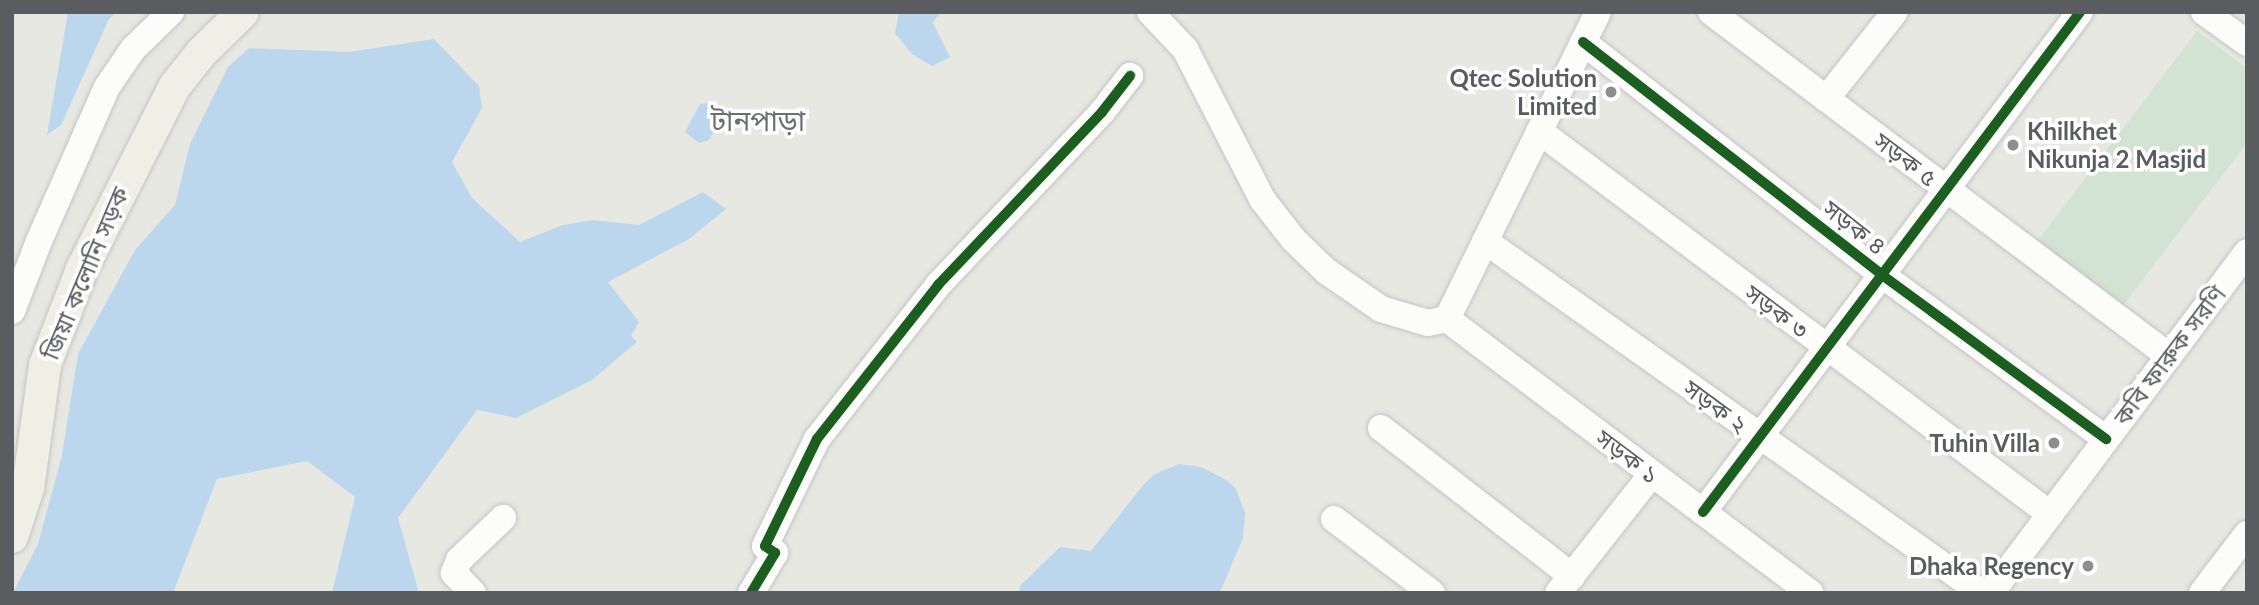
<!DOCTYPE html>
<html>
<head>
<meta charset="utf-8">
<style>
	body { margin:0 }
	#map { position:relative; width:2259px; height:605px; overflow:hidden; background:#e8e8e3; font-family:Lato,"Noto Sans Bengali",sans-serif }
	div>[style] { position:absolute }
	.green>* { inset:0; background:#d3e3d1 }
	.water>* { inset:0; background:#bcd6ee }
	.roads { filter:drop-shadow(0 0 2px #c4c4c4) drop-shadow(0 0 2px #c4c4c4) }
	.minor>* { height:26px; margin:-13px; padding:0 13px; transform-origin:13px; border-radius:13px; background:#fcfcfb }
	.major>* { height:32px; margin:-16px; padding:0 16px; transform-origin:16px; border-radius:16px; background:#f0efe6 }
	.cycleway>* { height:10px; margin:-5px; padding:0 5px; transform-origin:5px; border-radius:5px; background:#1b5e20 }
	.dots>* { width:19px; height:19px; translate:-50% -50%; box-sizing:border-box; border:4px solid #fff; border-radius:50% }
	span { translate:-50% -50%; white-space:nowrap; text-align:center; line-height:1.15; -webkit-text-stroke:7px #fff; paint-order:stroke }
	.poi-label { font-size:24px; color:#5a5c60; font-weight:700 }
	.right { translate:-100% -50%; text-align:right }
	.left { translate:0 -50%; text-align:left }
	.street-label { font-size:24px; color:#5a5c60 }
	.quarter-label { font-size:28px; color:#6b6e72 }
	.frame { position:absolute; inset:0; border:14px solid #5a5c60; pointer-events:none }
</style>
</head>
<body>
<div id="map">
	<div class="green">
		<div style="clip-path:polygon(2197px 31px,2247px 68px,2247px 143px,2121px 308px,2036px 243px)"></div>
	</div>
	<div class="water">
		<div style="clip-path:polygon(68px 12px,117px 12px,109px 19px,61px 125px,47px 135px)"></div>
		<div style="clip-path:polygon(899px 12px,940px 12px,933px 23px,950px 57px,932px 66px,912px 54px,895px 33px)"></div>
		<div style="clip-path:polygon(434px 39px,479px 86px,482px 108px,452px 162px,472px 198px,520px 242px,563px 225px,593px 220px,639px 225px,703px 192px,726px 209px,689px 239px,608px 282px,639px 322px,631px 336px,637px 342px,592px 380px,516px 418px,477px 410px,398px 518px,419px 593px,332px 593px,355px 497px,307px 461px,217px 479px,173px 593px,13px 593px,38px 544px,62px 455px,78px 354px,135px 250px,175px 205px,190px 144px,228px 67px,249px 48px,349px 52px)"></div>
		<div style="clip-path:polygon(707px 103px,720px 109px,723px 116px,709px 140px,699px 143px,685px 132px,700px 104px)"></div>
		<div style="clip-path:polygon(1179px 464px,1201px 467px,1228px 481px,1236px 489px,1245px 513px,1243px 538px,1221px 590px,1216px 593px,1019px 593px,1020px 586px,1060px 547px,1091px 551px,1144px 484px,1155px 474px)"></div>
	</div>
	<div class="roads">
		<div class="minor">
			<div style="left:1150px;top:12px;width:51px;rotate:46.6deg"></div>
			<div style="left:1185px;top:49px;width:169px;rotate:62.8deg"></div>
			<div style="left:1262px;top:199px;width:51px;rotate:52.2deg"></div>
			<div style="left:1293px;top:239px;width:46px;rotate:44.1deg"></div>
			<div style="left:1326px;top:271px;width:67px;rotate:34.6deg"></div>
			<div style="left:1381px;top:309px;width:49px;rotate:16.6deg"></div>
			<div style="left:1428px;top:323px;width:19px;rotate:-12deg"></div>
			<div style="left:1711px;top:12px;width:573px;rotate:36.91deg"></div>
			<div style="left:2204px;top:12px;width:53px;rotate:35.8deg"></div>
			<div style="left:1583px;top:42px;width:379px;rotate:37.9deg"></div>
			<div style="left:1882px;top:275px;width:278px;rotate:36.2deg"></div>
			<div style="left:1826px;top:99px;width:111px;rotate:-51.6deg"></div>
			<div style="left:1539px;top:131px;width:639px;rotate:36.85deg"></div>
			<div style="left:1485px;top:241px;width:609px;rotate:35.31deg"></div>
			<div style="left:12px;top:311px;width:75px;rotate:-68.9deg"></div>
			<div style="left:39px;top:241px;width:168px;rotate:-66.2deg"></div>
			<div style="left:107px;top:87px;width:46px;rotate:-55.6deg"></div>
			<div style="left:133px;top:49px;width:53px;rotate:-44.2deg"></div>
			<div style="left:1447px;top:319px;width:455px;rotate:37deg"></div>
			<div style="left:1447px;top:319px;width:342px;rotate:-63.8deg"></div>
			<div style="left:1381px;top:428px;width:242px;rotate:37.8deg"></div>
			<div style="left:1703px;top:512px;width:626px;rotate:-52.98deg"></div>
			<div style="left:1334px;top:519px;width:123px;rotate:37.1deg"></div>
			<div style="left:473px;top:593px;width:28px;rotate:-134deg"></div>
			<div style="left:454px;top:573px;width:14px;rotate:-69deg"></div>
			<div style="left:459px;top:560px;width:61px;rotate:-43.7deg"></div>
			<div style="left:751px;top:593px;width:47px;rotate:-59deg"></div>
			<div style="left:775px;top:553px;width:12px;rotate:-145deg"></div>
			<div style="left:765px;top:546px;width:119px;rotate:-64.1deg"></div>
			<div style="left:817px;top:439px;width:196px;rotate:-51.8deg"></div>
			<div style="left:938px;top:285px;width:238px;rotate:-46.5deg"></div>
			<div style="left:1102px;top:112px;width:46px;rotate:-52.1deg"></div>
			<div style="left:1558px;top:593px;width:152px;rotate:-51.7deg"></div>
			<div style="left:1991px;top:593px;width:426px;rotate:-53.1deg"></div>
			<div style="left:2202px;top:593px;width:74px;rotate:-52.7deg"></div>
		</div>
		<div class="major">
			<div style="left:12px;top:537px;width:52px;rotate:-71.9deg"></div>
			<div style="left:28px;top:488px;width:124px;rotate:-82.1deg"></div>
			<div style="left:45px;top:365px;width:103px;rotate:-68.9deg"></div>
			<div style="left:82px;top:269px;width:205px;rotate:-63.1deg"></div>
			<div style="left:175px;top:86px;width:43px;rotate:-51.5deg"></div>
			<div style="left:202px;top:52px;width:57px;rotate:-44.3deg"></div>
		</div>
	</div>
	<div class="cycleway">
		<div style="left:1583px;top:42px;width:379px;rotate:37.9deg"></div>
		<div style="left:1882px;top:275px;width:278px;rotate:36.2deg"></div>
		<div style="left:1703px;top:512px;width:626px;rotate:-52.98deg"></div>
		<div style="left:751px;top:593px;width:47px;rotate:-59deg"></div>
		<div style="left:775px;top:553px;width:12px;rotate:-145deg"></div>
		<div style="left:765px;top:546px;width:119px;rotate:-64.1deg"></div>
		<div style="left:817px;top:439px;width:196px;rotate:-51.8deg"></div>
		<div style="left:938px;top:285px;width:238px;rotate:-46.5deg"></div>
		<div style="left:1102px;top:112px;width:46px;rotate:-52.1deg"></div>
	</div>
	<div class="dots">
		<div style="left:1611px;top:92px;background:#8c8d8e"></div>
		<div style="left:2013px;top:145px;background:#8c8d8e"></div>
		<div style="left:2054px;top:443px;background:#8c8d8e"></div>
		<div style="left:2088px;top:566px;background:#8c8d8e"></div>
	</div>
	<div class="poi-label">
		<span class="right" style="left:1597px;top:92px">Qtec Solution<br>Limited</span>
		<span class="left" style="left:2027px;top:145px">Khilkhet<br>Nikunja 2 Masjid</span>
		<span class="right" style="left:2040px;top:443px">Tuhin Villa</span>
		<span class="right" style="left:2074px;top:566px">Dhaka Regency</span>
	</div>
	<div class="street-label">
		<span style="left:1906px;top:159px;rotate:37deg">সড়ক ৫</span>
		<span style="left:1855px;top:227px;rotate:38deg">সড়ক ৪</span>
		<span style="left:85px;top:273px;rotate:-67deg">জিয়া কলোনি সড়ক</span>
		<span style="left:1777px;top:311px;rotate:37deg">সড়ক ৩</span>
		<span style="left:2169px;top:355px;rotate:-53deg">কবি ফারুক সরণি</span>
		<span style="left:1716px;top:406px;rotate:36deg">সড়ক ২</span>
		<span style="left:1628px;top:456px;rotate:37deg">সড়ক ১</span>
	</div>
	<div class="quarter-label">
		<span style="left:758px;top:120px">টানপাড়া</span>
	</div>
	<div class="frame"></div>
</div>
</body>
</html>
